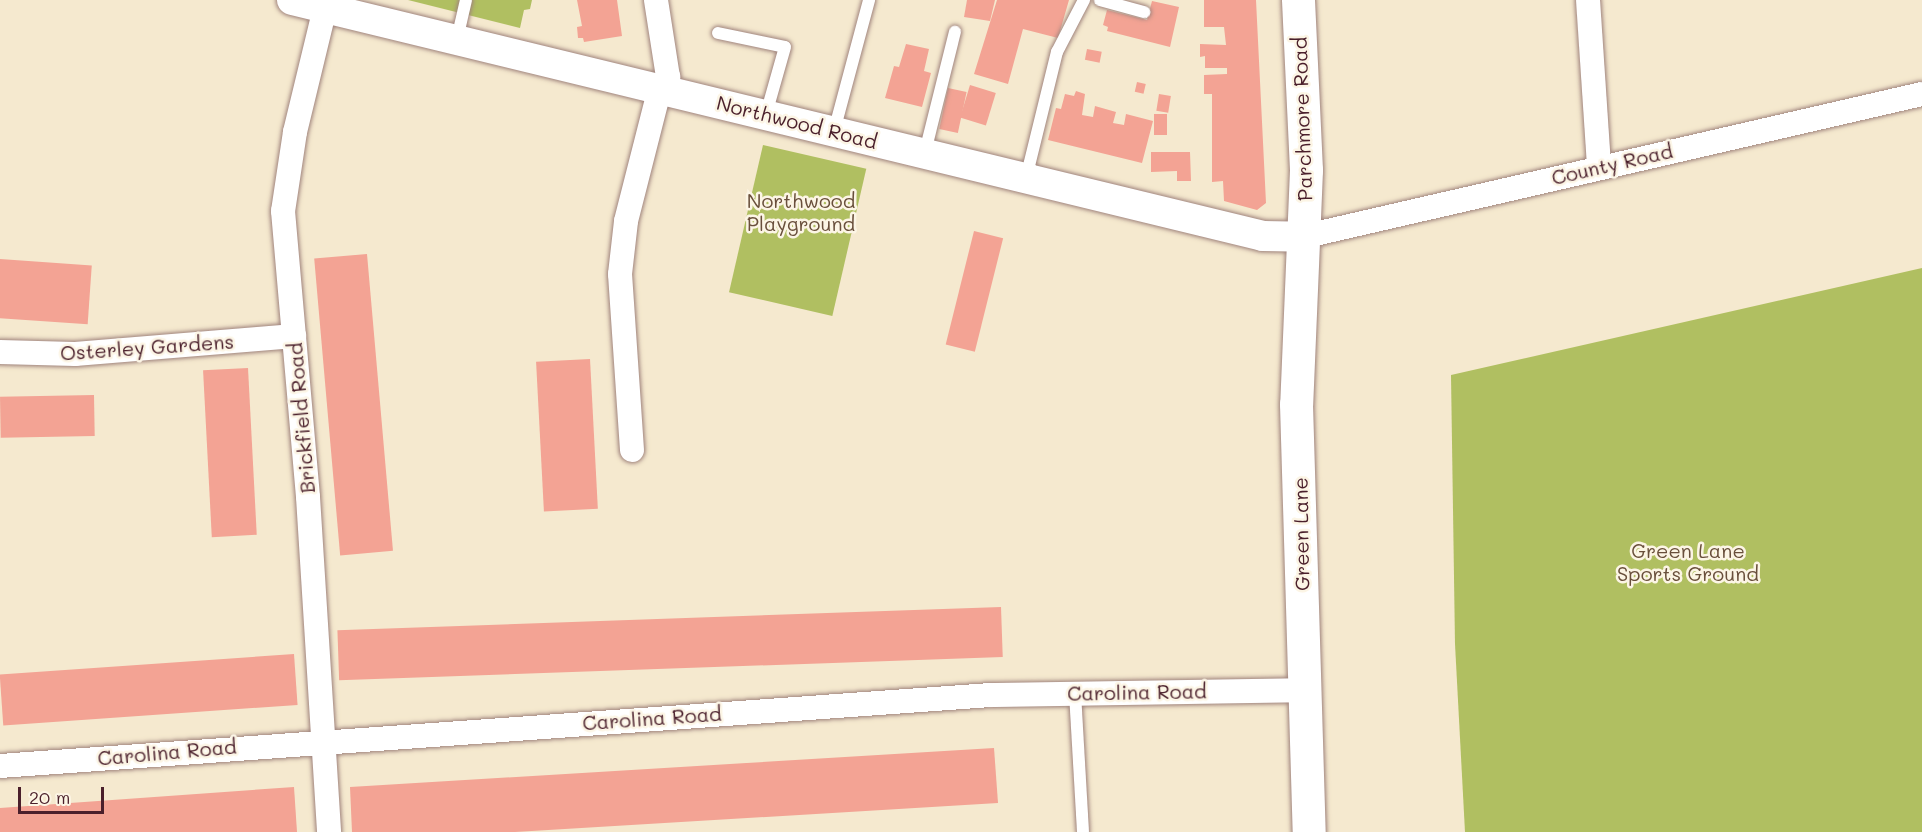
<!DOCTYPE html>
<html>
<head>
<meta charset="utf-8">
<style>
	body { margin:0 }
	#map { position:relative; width:1922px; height:832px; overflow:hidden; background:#f5e9cf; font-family:Mali,sans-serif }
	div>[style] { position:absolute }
	.green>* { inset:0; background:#b0bf61; transform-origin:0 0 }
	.building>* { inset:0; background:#f3a394; transform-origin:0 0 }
	.roads { filter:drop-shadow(0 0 2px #a0847d) drop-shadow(0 0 2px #a0847d) }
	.service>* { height:12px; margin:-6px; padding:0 6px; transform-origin:6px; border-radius:6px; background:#fff }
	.minor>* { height:24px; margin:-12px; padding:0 12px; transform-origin:12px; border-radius:12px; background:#fff }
	.tertiary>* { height:30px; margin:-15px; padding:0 15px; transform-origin:15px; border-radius:15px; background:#fff }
	.secondary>* { height:33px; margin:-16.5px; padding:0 16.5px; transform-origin:16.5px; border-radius:16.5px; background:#fff }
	span { translate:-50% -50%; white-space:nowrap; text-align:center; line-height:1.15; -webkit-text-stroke:5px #fcf5e5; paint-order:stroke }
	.street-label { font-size:20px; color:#4a1f2b }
	.park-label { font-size:20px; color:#694f3b }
	.scale { position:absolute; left:18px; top:787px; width:86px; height:27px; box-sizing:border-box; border:3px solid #4a1f2b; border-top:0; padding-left:8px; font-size:18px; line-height:21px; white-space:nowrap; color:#4a1f2b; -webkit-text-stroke:4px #fcf5e5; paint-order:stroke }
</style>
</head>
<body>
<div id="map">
	<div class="green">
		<div style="clip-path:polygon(408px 0,532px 0,530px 9px,524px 10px,520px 28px)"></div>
		<div style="left:763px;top:145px;width:106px;height:151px;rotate:13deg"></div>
		<div style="clip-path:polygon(1922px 268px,1922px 832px,1465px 832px,1455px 644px,1451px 375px)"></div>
	</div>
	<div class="building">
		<div style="clip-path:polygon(577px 0,617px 0,622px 36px,584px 42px,583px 38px,578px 38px,577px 27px,582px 26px)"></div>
		<div style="clip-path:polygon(967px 0,995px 0,990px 21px,964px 17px)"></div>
		<div style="clip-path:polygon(997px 0,1069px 0,1058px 38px,1023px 29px,1008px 84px,974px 74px)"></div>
		<div style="clip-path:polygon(1204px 0,1256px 0,1266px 203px,1257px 210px,1224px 201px,1223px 181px,1212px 182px,1212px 94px,1204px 94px,1204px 75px,1227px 74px,1227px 68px,1205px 68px,1205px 56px,1200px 57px,1200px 44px,1226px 45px,1224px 27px,1204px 27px)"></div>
		<div style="clip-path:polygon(1152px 1px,1179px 7px,1170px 47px,1107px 31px,1108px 27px,1103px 25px,1107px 10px,1147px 20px)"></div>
		<div style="clip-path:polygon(906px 44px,929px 49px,924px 71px,931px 73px,922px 107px,885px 98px,894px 66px,899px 67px)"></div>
		<div style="left:1087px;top:49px;width:15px;height:11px;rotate:11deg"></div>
		<div style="left:1137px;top:82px;width:9px;height:10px;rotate:13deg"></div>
		<div style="left:970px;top:85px;width:27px;height:34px;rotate:17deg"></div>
		<div style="left:948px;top:88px;width:19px;height:42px;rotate:12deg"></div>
		<div style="clip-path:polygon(1076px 91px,1085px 94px,1082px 115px,1093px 117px,1095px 106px,1116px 112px,1113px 123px,1124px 125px,1126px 114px,1153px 121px,1142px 163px,1048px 140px,1056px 108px,1061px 109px,1065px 94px,1074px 96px)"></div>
		<div style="left:1159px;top:94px;width:12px;height:17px;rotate:9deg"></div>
		<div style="left:1154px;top:114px;width:13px;height:21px"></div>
		<div style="clip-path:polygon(1151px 152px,1190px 152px,1191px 181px,1177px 181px,1177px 171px,1151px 172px)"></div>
		<div style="left:974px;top:231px;width:30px;height:117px;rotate:14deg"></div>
		<div style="left:367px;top:254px;width:298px;height:53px;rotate:85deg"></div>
		<div style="left:0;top:259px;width:92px;height:59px;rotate:4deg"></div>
		<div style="left:590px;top:359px;width:150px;height:54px;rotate:87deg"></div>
		<div style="left:248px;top:368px;width:167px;height:45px;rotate:87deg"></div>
		<div style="left:94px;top:395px;width:41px;height:94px;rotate:89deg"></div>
		<div style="left:1001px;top:607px;width:50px;height:664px;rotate:88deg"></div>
		<div style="left:294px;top:654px;width:51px;height:295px;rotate:86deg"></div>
		<div style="clip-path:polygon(994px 748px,998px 803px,515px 832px,352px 832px,350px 787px)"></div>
		<div style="clip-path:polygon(294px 787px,297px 832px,0 832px,0 808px)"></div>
	</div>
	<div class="roads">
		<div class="service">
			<div style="left:1100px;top:0;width:46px;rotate:15.3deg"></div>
			<div style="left:718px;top:33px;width:68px;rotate:11.8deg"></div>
			<div style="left:785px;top:47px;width:70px;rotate:105.8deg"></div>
			<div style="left:457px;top:39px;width:40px;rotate:-77deg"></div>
			<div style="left:834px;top:131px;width:136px;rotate:-75deg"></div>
			<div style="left:925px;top:152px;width:124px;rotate:-76deg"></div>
			<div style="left:1026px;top:178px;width:130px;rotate:-76.2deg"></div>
			<div style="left:1057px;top:52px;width:59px;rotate:-62.6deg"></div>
			<div style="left:1075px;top:693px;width:139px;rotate:86.7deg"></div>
		</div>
		<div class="minor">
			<div style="left:1588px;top:0;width:167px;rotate:86.2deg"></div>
			<div style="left:325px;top:8px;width:128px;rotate:103.6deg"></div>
			<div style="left:295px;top:132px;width:80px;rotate:98.6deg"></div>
			<div style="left:283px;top:211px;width:287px;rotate:85deg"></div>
			<div style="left:308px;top:497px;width:336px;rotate:86.4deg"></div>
			<div style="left:1302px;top:237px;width:636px;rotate:-12.99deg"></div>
			<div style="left:0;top:352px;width:75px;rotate:1.5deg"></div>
			<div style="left:75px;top:354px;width:220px;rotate:-4.7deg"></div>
			<div style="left:632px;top:450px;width:176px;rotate:-93.9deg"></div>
			<div style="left:620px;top:274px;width:53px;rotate:-83.5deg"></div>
			<div style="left:626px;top:221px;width:126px;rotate:-75.7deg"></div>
			<div style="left:657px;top:99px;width:25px;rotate:-63deg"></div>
			<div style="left:668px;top:77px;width:78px;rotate:-98.9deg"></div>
			<div style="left:0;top:766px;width:994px;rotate:-4.1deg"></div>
			<div style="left:991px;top:695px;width:313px;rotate:-0.9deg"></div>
		</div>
		<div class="tertiary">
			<div style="left:292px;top:0;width:999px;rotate:13.66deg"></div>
			<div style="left:1263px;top:236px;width:39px;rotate:1deg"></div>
		</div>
		<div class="secondary">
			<div style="left:1298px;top:0;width:170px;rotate:87.3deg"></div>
			<div style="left:1306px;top:170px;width:234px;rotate:92.4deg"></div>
			<div style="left:1296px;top:404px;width:428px;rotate:88.3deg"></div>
		</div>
	</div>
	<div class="street-label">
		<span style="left:1302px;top:119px;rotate:-92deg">Parchmore Road</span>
		<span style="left:797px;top:122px;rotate:14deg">Northwood Road</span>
		<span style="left:1612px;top:164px;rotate:-13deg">County Road</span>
		<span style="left:147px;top:347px;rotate:-4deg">Osterley Gardens</span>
		<span style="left:301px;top:418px;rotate:-95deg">Brickfield Road</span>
		<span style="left:1301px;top:534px;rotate:-91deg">Green Lane</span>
		<span style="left:1137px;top:692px;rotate:-1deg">Carolina Road</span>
		<span style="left:652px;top:718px;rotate:-4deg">Carolina Road</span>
		<span style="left:167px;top:752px;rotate:-5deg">Carolina Road</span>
	</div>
	<div class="park-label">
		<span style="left:801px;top:212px">Northwood<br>Playground</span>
		<span style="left:1688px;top:562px">Green Lane<br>Sports Ground</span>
	</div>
	<div class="scale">20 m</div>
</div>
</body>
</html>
